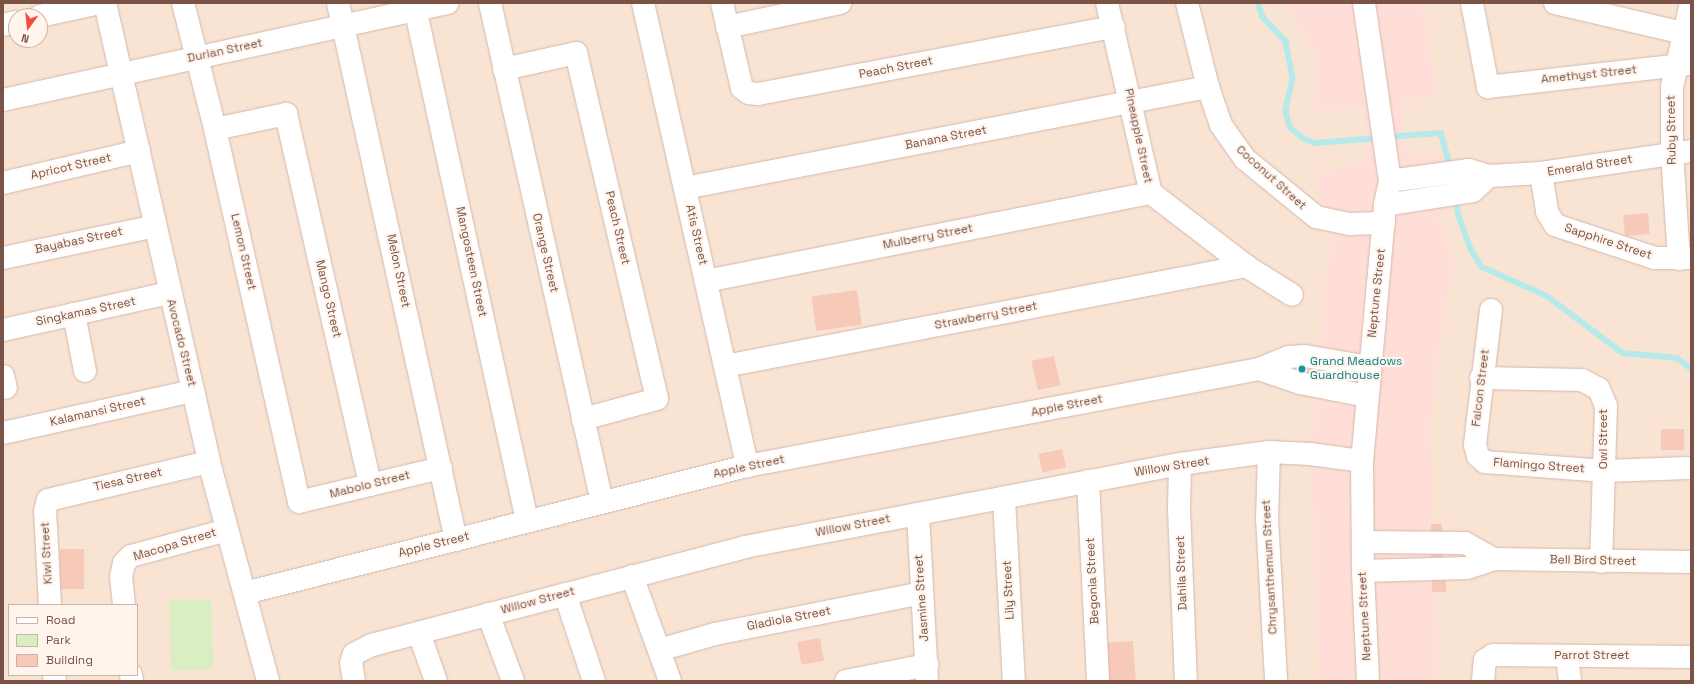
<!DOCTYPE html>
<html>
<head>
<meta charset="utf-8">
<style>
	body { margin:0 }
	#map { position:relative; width:1694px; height:684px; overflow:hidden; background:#fef1e4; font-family:"Space Grotesk",sans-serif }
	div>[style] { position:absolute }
	.residential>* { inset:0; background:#f9e4d4 }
	.commercial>* { inset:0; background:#ffded7 }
	.green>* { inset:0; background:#d9eec1; transform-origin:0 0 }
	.stream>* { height:5.5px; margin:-2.75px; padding:0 2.75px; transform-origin:2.75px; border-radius:2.75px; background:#b6eaea }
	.building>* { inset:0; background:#f7c9b9; transform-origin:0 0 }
	.roads { filter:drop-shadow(0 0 1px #d4b8ab) drop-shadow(0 0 1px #d4b8ab) }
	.minor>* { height:22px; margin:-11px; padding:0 11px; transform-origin:11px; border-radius:11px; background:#fff }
	.dots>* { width:11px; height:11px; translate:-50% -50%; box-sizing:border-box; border:2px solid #fff5ec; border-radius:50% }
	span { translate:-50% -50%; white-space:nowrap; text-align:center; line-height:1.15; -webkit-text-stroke:4px #fff5ec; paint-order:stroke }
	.street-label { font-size:12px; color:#7a5246 }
	.culture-label { font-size:12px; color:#0d838f }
	.left { translate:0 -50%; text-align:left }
	.frame { position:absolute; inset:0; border:4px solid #7a5246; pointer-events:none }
	.legend { position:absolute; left:8px; top:604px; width:130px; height:72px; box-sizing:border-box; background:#fff5ec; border:1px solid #cab4aa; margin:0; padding:5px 7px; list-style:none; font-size:12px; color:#7a5246 }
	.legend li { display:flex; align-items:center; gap:8px; height:20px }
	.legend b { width:20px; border:1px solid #cab4aa }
	.north { position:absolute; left:8px; top:8px; width:40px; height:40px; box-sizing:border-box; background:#fff5ec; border:1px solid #cab4aa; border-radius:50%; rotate:195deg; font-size:11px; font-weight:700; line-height:16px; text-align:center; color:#7a5246 }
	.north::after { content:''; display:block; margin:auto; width:14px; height:18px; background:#f54d3d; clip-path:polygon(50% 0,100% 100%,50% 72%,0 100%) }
</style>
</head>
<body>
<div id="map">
	<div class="residential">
		<div style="clip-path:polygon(evenodd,3px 3px,1691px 3px,1691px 681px,3px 681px,3px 3px,16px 16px,40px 16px,40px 40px,16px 40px,16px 16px,3px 3px,9px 605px,137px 605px,137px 675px,9px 675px,9px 605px)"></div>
	</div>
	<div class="commercial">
		<div style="clip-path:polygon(1285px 3px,1422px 3px,1438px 94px,1401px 102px,1407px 157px,1445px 154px,1452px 207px,1441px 212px,1439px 221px,1456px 263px,1443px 312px,1431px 426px,1439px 681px,1319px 681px,1310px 454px,1333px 209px,1319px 203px,1317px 173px,1369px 159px,1363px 108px,1314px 111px,1318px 58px)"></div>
	</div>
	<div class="green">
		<div style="left:211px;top:599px;width:70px;height:42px;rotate:88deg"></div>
	</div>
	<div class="stream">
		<div style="left:1258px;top:3px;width:15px;rotate:70deg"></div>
		<div style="left:1263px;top:17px;width:34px;rotate:47deg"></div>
		<div style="left:1286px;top:42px;width:37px;rotate:79deg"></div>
		<div style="left:1293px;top:78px;width:34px;rotate:102deg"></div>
		<div style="left:1286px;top:111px;width:16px;rotate:76deg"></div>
		<div style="left:1290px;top:127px;width:17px;rotate:40deg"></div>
		<div style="left:1303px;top:138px;width:13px;rotate:23deg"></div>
		<div style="left:1315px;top:143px;width:64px;rotate:-4.5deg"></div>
		<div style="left:1387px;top:137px;width:54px;rotate:-4.2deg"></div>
		<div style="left:1441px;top:133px;width:36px;rotate:74deg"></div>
		<div style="left:1456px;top:198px;width:18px;rotate:81deg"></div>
		<div style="left:1459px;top:216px;width:35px;rotate:70deg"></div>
		<div style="left:1471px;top:249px;width:21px;rotate:59deg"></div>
		<div style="left:1482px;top:267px;width:71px;rotate:24deg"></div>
		<div style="left:1547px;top:296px;width:95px;rotate:36.9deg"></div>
		<div style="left:1623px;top:353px;width:54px;rotate:5.3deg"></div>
		<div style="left:1677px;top:358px;width:17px;rotate:36deg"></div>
	</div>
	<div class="building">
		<div style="left:1648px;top:213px;width:21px;height:25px;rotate:85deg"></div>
		<div style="left:857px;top:290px;width:35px;height:46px;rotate:82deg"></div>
		<div style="left:1054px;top:356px;width:30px;height:23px;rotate:78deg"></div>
		<div style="left:1297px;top:361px;width:14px;height:14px;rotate:12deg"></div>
		<div style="left:1684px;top:429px;width:21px;height:23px;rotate:90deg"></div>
		<div style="left:1062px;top:449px;width:19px;height:24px;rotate:78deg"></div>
		<div style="left:1431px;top:524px;width:11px;height:11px"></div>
		<div style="left:60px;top:549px;width:24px;height:40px"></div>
		<div style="left:1443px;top:551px;width:11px;height:12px;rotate:90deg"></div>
		<div style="left:1446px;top:580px;width:12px;height:14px;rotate:90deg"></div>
		<div style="left:820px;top:638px;width:23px;height:23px;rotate:80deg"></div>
		<div style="left:1133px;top:641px;width:40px;height:28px;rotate:86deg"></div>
	</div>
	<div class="roads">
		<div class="minor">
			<div style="left:105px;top:3px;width:471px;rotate:77.2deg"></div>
			<div style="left:209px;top:462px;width:227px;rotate:74.9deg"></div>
			<div style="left:183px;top:3px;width:130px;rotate:75.7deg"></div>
			<div style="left:215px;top:129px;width:382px;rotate:77.3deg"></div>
			<div style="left:299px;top:502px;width:146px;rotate:-13.5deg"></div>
			<div style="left:338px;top:3px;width:550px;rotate:77.61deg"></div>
			<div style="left:414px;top:3px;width:530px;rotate:77.69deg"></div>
			<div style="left:490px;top:3px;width:511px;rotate:77.35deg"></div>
			<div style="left:643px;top:3px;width:475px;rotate:77.3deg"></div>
			<div style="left:722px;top:3px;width:87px;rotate:76.8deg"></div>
			<div style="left:742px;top:88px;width:9px;rotate:36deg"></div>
			<div style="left:749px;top:93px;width:9px;rotate:6deg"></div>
			<div style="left:758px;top:94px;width:362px;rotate:-10.7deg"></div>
			<div style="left:1107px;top:3px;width:195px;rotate:77deg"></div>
			<div style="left:1151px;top:193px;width:120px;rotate:37.5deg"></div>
			<div style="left:1246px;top:266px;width:54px;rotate:32.2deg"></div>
			<div style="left:1187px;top:3px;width:87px;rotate:76deg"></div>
			<div style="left:1208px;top:87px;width:40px;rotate:71.1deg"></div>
			<div style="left:1221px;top:125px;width:42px;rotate:54.8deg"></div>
			<div style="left:1245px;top:159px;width:92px;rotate:39.2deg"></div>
			<div style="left:1316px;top:217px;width:35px;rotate:12deg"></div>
			<div style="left:1350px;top:224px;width:34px;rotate:-2deg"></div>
			<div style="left:1364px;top:3px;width:180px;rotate:81.7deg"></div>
			<div style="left:1390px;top:181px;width:25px;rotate:102deg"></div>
			<div style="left:1385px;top:205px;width:257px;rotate:95.1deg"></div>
			<div style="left:1362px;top:461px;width:110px;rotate:89.5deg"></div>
			<div style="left:1363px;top:571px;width:110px;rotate:87.4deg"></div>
			<div style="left:1472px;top:3px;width:86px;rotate:79.2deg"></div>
			<div style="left:1488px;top:87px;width:204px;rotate:-6.5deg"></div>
			<div style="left:1555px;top:3px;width:131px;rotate:13.2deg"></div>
			<div style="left:40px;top:16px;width:61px;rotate:-12.2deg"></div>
			<div style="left:3px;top:25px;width:13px;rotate:-13deg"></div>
			<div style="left:727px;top:27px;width:116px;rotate:-12deg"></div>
			<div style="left:504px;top:69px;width:74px;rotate:-12.5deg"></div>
			<div style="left:576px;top:53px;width:355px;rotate:76.8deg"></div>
			<div style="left:657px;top:399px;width:77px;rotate:164.9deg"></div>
			<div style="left:3px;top:100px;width:455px;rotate:-12.3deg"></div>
			<div style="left:215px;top:129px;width:73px;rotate:-11.9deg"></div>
			<div style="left:286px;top:114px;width:380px;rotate:77.2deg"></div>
			<div style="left:1541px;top:173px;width:39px;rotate:81deg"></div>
			<div style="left:1547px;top:212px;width:15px;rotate:58deg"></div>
			<div style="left:1555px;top:225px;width:105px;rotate:18.3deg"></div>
			<div style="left:1655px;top:258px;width:36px"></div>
			<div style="left:1390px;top:181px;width:80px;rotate:-7.9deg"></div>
			<div style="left:1469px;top:170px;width:21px;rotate:17deg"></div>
			<div style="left:1489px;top:176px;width:52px;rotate:-3.3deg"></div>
			<div style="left:1541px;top:173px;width:152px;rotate:-8.3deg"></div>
			<div style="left:3px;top:183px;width:140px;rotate:-13.2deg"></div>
			<div style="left:685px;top:188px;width:533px;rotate:-10.93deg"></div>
			<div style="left:1385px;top:205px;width:89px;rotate:-9deg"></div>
			<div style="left:1473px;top:191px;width:22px;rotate:-43deg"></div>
			<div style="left:3px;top:258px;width:156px;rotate:-11.8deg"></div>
			<div style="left:1679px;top:259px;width:106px;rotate:-93.8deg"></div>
			<div style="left:1672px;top:153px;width:66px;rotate:-90deg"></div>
			<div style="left:1672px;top:87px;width:86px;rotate:-77.3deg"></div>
			<div style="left:706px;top:281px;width:454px;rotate:-11.2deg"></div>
			<div style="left:1491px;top:310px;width:136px;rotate:96.8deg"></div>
			<div style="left:1475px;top:445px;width:11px;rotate:75deg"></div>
			<div style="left:1478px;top:456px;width:9px;rotate:41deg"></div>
			<div style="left:1485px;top:462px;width:120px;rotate:4.3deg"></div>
			<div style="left:1605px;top:471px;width:83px;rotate:-2.1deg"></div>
			<div style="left:74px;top:314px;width:58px;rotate:79.1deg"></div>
			<div style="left:3px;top:330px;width:170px;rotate:-12.6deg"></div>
			<div style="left:725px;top:366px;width:531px;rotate:-10.87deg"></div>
			<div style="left:1259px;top:369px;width:43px;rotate:18.9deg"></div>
			<div style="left:1300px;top:383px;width:68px;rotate:11deg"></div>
			<div style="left:3px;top:376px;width:12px;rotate:76deg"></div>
			<div style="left:1481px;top:378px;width:101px;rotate:1.1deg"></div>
			<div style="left:1582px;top:380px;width:19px;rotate:28deg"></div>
			<div style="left:1599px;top:389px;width:18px;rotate:68deg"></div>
			<div style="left:1606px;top:406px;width:156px;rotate:91.8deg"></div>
			<div style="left:3px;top:433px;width:195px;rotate:-12.5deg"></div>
			<div style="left:1269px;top:452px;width:66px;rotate:91.7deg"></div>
			<div style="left:1267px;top:518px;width:163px;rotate:86.8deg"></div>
			<div style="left:1180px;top:464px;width:45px;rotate:91.3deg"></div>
			<div style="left:1179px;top:509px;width:172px;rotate:87.7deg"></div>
			<div style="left:1088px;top:481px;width:200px;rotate:87.1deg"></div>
			<div style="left:1004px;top:499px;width:182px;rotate:86.9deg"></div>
			<div style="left:918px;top:514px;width:167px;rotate:86.9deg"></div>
			<div style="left:1363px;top:542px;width:102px;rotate:0.6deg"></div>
			<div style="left:1465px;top:543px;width:33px;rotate:29deg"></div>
			<div style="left:1363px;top:571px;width:104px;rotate:-1.7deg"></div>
			<div style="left:1467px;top:568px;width:28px;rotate:-18deg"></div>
			<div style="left:1494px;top:559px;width:197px;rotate:0.9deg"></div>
			<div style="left:632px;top:576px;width:112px;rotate:70.1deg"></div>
			<div style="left:245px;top:593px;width:518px;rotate:-14.2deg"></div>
			<div style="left:747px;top:466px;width:521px;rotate:-10.73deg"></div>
			<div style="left:1259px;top:369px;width:32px;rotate:-22deg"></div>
			<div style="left:1289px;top:357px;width:16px;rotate:-4deg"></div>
			<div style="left:1305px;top:356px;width:65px;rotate:9.8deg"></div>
			<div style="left:565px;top:594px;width:92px;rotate:71.6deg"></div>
			<div style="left:50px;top:605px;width:94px;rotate:-93deg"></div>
			<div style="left:45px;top:511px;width:11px;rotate:-75deg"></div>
			<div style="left:48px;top:500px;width:165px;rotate:-13.3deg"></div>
			<div style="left:124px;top:605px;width:28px;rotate:-96deg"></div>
			<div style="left:121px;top:577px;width:14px;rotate:-78deg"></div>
			<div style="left:124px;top:563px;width:10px;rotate:-45deg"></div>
			<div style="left:131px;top:556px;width:99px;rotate:-15.2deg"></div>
			<div style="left:488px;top:614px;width:72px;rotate:69.5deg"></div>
			<div style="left:419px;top:633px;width:51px;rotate:70.5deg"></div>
			<div style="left:659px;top:650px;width:58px;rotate:-15.9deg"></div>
			<div style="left:715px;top:634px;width:211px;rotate:-11.2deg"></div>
			<div style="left:1567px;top:656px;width:25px;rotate:83deg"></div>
			<div style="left:54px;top:675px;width:6px;rotate:81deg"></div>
			<div style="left:131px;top:675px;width:6px;rotate:81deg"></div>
			<div style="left:354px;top:681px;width:18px;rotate:-99deg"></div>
			<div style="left:351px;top:663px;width:9px;rotate:-72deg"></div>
			<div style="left:354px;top:654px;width:20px;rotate:-27deg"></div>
			<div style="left:372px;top:645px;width:386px;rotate:-14.7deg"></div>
			<div style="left:745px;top:547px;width:443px;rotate:-10.8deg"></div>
			<div style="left:1180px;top:464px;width:90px;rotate:-7.7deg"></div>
			<div style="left:1269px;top:452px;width:41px;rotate:2.8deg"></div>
			<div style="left:1310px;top:454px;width:52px;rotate:7.7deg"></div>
			<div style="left:846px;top:681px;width:83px;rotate:-11.2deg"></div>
			<div style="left:1483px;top:681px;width:21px;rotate:-85deg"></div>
			<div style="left:1485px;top:660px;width:9px;rotate:-32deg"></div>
			<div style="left:1493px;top:655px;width:198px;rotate:0.6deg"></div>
		</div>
	</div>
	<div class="dots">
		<div style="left:1302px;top:369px;background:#0f9aa8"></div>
	</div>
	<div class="street-label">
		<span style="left:225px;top:51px;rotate:-12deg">Durian Street</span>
		<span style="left:896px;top:68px;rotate:-11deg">Peach Street</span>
		<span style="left:1589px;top:75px;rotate:-6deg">Amethyst Street</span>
		<span style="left:1672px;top:130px;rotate:-91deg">Ruby Street</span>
		<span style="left:1138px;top:136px;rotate:78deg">Pineapple Street</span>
		<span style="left:946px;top:138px;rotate:-11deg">Banana Street</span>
		<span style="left:1590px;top:166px;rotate:-9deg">Emerald Street</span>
		<span style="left:71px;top:167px;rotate:-13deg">Apricot Street</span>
		<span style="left:1271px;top:178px;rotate:42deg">Coconut Street</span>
		<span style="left:617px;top:228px;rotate:77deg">Peach Street</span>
		<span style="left:696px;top:235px;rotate:77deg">Atis Street</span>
		<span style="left:928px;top:237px;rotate:-11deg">Mulberry Street</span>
		<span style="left:79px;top:241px;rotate:-12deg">Bayabas Street</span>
		<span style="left:1608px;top:242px;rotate:18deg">Sapphire Street</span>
		<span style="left:243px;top:252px;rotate:77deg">Lemon Street</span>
		<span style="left:545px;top:253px;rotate:77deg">Orange Street</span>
		<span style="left:471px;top:262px;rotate:78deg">Mangosteen Street</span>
		<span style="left:398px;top:271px;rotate:78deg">Melon Street</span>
		<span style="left:1377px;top:293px;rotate:-84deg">Neptune Street</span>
		<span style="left:328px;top:299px;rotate:77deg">Mango Street</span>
		<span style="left:86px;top:312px;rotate:-12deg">Singkamas Street</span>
		<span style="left:986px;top:316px;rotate:-11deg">Strawberry Street</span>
		<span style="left:181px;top:343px;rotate:76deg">Avocado Street</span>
		<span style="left:1481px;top:388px;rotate:-83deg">Falcon Street</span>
		<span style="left:1067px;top:406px;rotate:-11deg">Apple Street</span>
		<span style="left:98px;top:412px;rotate:-13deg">Kalamansi Street</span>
		<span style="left:1604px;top:439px;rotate:-90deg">Owl Street</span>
		<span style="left:1539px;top:466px;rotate:4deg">Flamingo Street</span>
		<span style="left:749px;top:467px;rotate:-12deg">Apple Street</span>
		<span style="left:1172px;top:467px;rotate:-9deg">Willow Street</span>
		<span style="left:128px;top:480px;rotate:-13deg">Tiesa Street</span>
		<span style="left:370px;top:485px;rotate:-14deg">Mabolo Street</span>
		<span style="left:853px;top:526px;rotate:-11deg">Willow Street</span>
		<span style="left:175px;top:545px;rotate:-17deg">Macopa Street</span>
		<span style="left:434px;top:545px;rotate:-14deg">Apple Street</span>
		<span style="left:47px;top:553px;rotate:-93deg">Kiwi Street</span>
		<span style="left:1593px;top:561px;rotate:1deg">Bell Bird Street</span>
		<span style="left:1270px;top:567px;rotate:-93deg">Chrysanthemum Street</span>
		<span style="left:1182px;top:573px;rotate:-92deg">Dahila Street</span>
		<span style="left:1093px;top:581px;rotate:-93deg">Begonia Street</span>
		<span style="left:1009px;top:590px;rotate:-93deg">Lily Street</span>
		<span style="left:922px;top:598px;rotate:-94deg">Jasmine Street</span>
		<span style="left:538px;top:601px;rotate:-15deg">Willow Street</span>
		<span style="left:1365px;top:616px;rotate:-93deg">Neptune Street</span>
		<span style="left:789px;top:619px;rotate:-11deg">Gladiola Street</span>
		<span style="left:1592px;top:656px">Parrot Street</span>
	</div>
	<div class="culture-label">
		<span class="left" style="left:1310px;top:369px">Grand Meadows<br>Guardhouse</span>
	</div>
	<div class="frame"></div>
	<ul class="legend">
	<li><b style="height:5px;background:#fff"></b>Road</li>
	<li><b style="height:11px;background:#d9eec1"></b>Park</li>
	<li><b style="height:11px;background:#f7c9b9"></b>Building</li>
	</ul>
	<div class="north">N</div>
</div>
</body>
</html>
